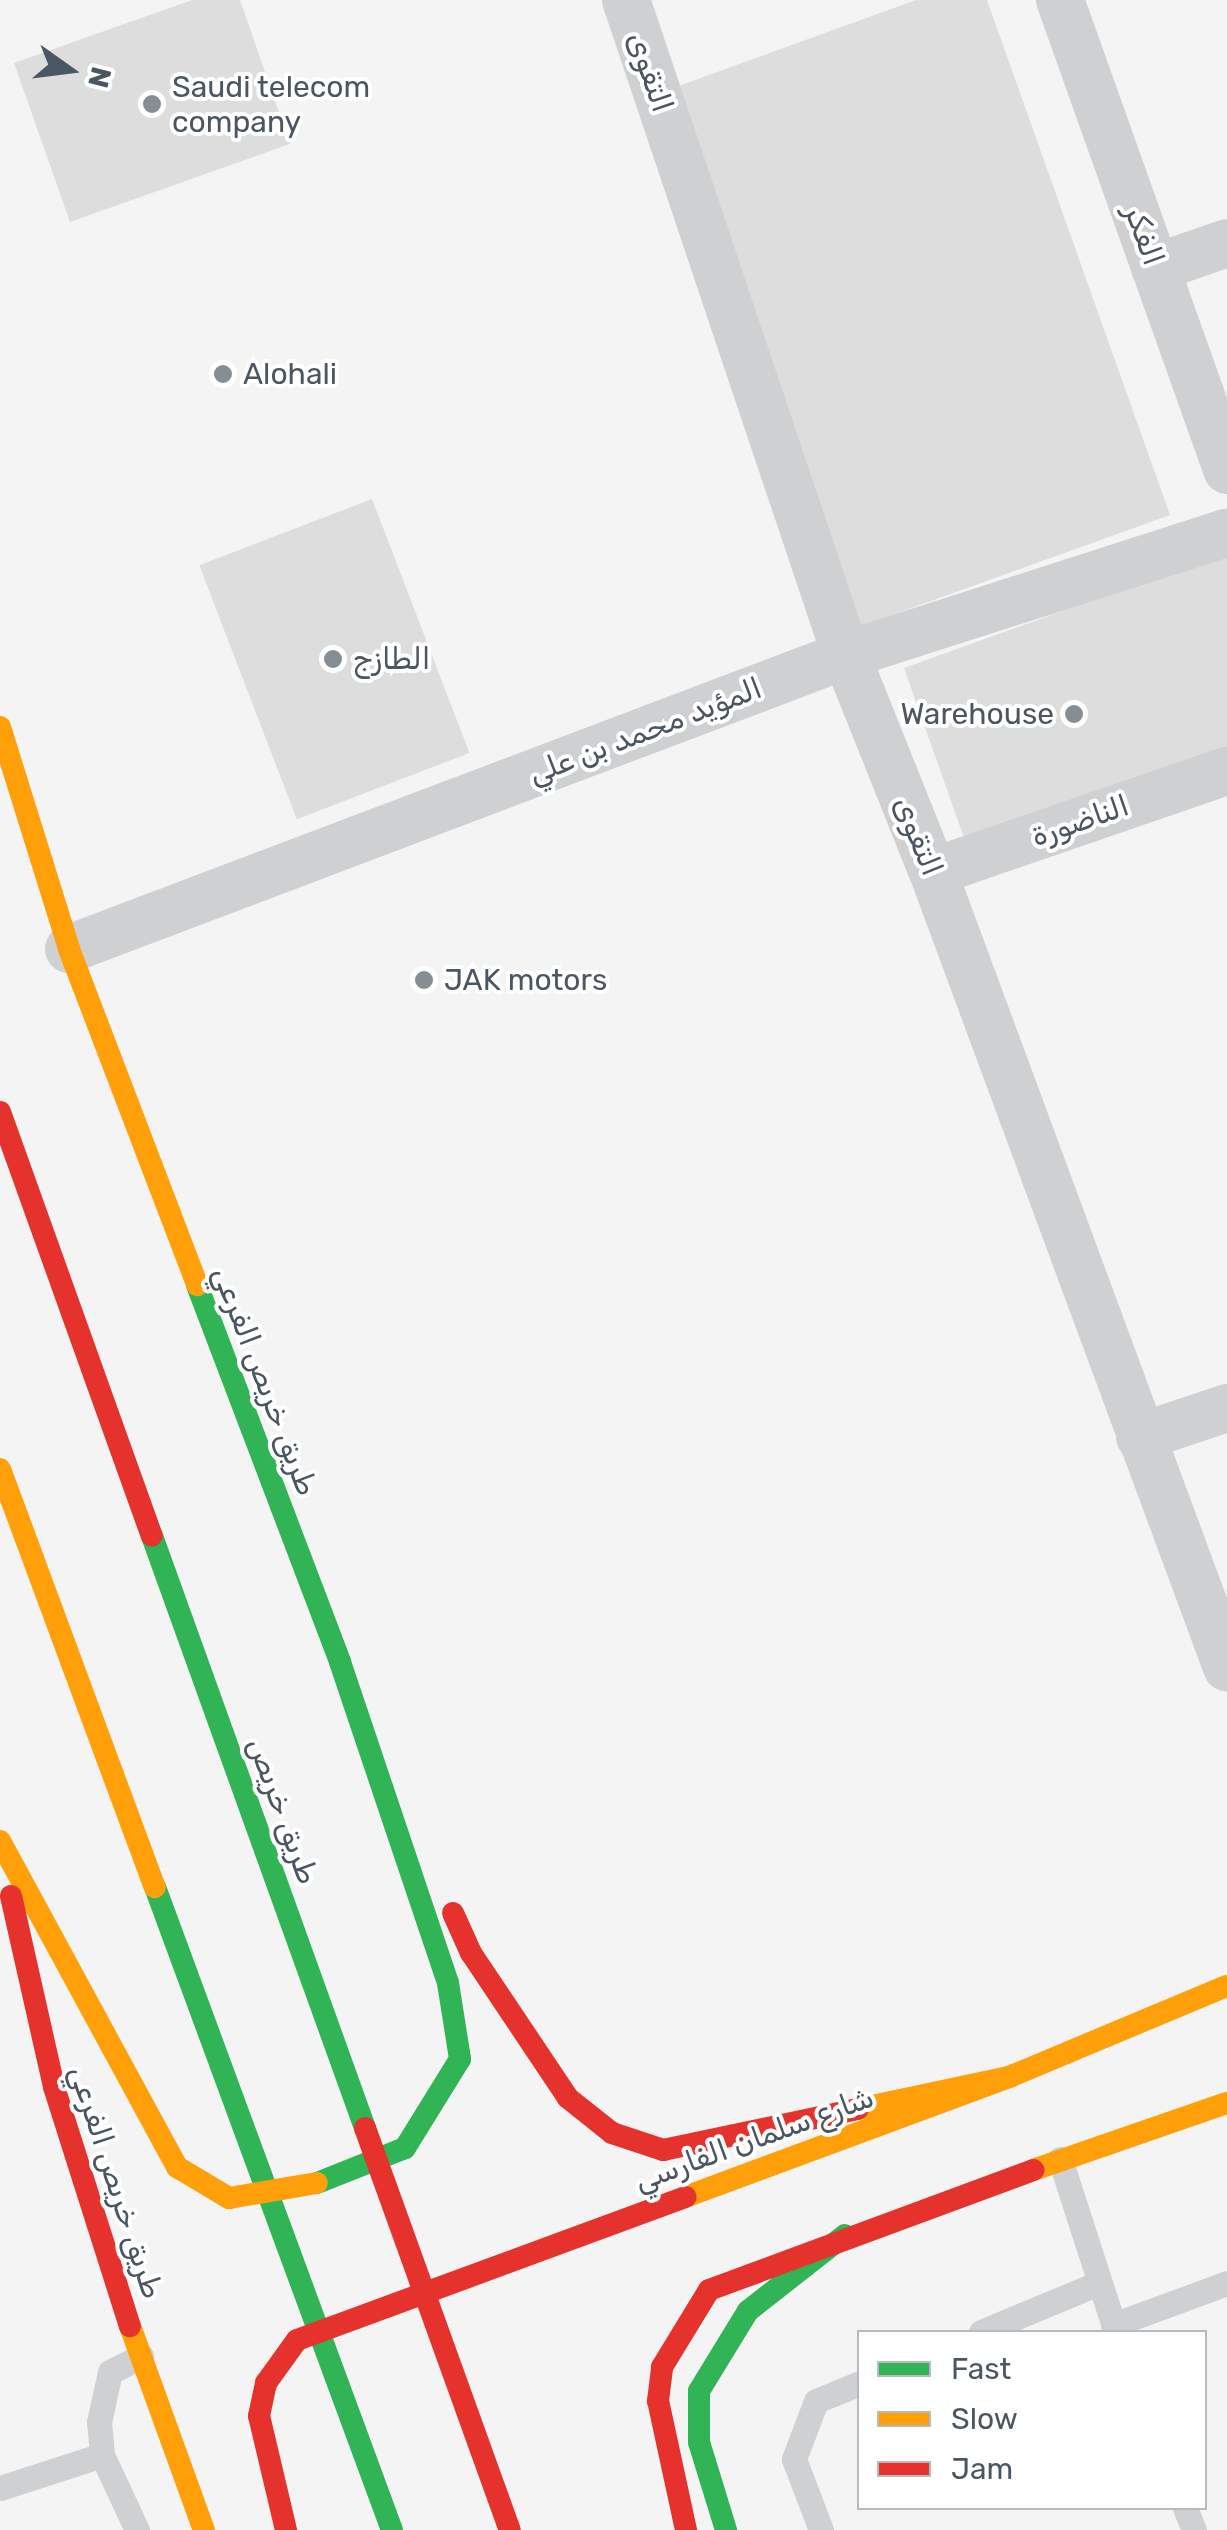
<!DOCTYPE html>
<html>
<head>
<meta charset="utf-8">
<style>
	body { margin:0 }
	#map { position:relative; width:1227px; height:2530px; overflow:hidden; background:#f4f4f4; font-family:Rubik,Cairo,sans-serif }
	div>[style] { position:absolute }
	.building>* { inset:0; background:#ddddde; transform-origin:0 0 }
	.lane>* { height:25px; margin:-12.5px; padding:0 12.5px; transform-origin:12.5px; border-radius:12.5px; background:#ced0d2 }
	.street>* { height:48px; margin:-24px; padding:0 24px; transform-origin:24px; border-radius:24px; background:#ced0d2 }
	.fast>* { height:22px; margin:-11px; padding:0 11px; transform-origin:11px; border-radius:11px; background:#30b455 }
	.slow>* { height:22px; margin:-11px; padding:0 11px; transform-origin:11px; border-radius:11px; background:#ff9f0a }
	.jam>* { height:22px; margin:-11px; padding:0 11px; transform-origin:11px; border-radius:11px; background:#e5322d }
	.dots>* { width:28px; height:28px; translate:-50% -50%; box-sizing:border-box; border:5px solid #fff; border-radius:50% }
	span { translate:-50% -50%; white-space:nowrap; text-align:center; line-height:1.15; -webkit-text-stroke:8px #fff; paint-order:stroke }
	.street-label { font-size:30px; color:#4a5661 }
	.poi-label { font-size:30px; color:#4a5661 }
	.left { translate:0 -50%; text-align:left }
	.right { translate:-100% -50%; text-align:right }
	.legend { position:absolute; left:857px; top:2330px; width:350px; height:180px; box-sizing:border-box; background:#fff; border:2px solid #b7bbc0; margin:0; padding:12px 18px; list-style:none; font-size:30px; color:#4a5661 }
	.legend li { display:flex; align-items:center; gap:20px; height:50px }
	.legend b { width:50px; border:2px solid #b7bbc0 }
	.north { position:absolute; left:20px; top:20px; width:100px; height:100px; -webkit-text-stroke:8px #fff; paint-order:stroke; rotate:104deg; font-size:28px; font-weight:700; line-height:40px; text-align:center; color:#4a5661 }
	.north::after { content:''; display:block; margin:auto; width:35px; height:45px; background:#4a5661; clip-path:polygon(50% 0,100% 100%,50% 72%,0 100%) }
</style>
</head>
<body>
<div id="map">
	<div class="building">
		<div style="clip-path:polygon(192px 0,240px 0,290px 144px,70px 222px,14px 63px)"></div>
		<div style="clip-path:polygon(916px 0,987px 0,1170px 515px,856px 628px,665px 91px)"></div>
		<div style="left:372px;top:499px;width:272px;height:185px;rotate:69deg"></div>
		<div style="clip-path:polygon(1227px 552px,1227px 760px,969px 852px,904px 668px)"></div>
	</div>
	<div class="lane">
		<div style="left:1060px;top:2159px;width:182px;rotate:72.1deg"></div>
		<div style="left:1113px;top:2325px;width:121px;rotate:-20.2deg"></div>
		<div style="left:981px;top:2332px;width:128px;rotate:-22.6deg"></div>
		<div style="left:0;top:2488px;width:107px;rotate:-17.9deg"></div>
		<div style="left:1185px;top:2508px;width:24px;rotate:68deg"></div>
		<div style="left:137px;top:2530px;width:83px;rotate:-115deg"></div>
		<div style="left:102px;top:2455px;width:33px;rotate:-95deg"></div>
		<div style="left:99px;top:2422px;width:51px;rotate:-77.6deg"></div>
		<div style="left:110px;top:2372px;width:35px;rotate:-27deg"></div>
		<div style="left:821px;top:2530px;width:76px;rotate:-110.8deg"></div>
		<div style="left:794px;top:2459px;width:62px;rotate:-69.2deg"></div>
		<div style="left:816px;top:2401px;width:48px;rotate:-22.2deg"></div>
	</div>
	<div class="street">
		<div style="left:626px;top:0;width:691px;rotate:71.43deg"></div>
		<div style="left:846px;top:655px;width:234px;rotate:68.2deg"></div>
		<div style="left:933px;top:872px;width:848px;rotate:69.71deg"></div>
		<div style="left:1060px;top:0;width:499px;rotate:70.4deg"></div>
		<div style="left:1155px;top:268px;width:76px;rotate:-19.1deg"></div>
		<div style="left:933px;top:872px;width:311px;rotate:-19deg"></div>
		<div style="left:69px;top:949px;width:831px;rotate:-20.73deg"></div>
		<div style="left:846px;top:655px;width:400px;rotate:-17.8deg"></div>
		<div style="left:1140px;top:1437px;width:92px;rotate:-18.4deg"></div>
	</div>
	<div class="fast">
		<div style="left:197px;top:1285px;width:403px;rotate:69.2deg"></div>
		<div style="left:340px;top:1662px;width:339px;rotate:71.4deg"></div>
		<div style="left:448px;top:1983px;width:77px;rotate:81deg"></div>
		<div style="left:460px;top:2059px;width:105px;rotate:121.7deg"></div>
		<div style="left:405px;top:2148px;width:95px;rotate:158.3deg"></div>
		<div style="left:152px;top:1536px;width:629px;rotate:70.21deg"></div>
		<div style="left:155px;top:1887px;width:685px;rotate:69.77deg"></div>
		<div style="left:726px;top:2530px;width:92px;rotate:-107.1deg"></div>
		<div style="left:699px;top:2442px;width:51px;rotate:-90deg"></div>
		<div style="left:699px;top:2391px;width:94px;rotate:-58.5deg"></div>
		<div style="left:748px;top:2311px;width:123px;rotate:-38.1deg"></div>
	</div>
	<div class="slow">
		<div style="left:0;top:727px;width:232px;rotate:72.7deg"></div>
		<div style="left:69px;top:949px;width:360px;rotate:69.1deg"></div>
		<div style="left:0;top:1469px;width:446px;rotate:69.7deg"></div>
		<div style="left:0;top:1841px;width:371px;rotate:61.5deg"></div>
		<div style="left:177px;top:2167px;width:61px;rotate:30.8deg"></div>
		<div style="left:229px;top:2198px;width:89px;rotate:-9.7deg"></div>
		<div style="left:858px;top:2109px;width:154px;rotate:-12deg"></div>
		<div style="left:1033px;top:2170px;width:205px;rotate:-19.1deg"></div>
		<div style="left:685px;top:2197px;width:346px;rotate:-20.3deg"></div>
		<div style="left:1009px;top:2077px;width:236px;rotate:-22.7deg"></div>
		<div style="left:130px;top:2326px;width:217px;rotate:70.1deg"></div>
	</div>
	<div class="jam">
		<div style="left:0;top:1112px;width:450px;rotate:70.3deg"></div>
		<div style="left:11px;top:1896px;width:196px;rotate:77.3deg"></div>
		<div style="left:54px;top:2087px;width:251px;rotate:72.4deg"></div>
		<div style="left:453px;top:1913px;width:44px;rotate:65.8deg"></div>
		<div style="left:471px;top:1953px;width:174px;rotate:56.2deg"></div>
		<div style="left:568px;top:2098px;width:56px;rotate:38.5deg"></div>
		<div style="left:612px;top:2133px;width:54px;rotate:18.4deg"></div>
		<div style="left:663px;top:2150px;width:199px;rotate:-11.9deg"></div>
		<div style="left:365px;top:2128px;width:427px;rotate:70.2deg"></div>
		<div style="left:286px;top:2530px;width:117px;rotate:-103.3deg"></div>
		<div style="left:259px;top:2416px;width:34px;rotate:-78deg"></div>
		<div style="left:266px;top:2383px;width:53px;rotate:-54.2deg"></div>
		<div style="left:297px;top:2340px;width:414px;rotate:-20.2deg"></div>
		<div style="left:686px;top:2530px;width:132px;rotate:-102.2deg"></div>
		<div style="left:658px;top:2401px;width:34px;rotate:-83deg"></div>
		<div style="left:662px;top:2367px;width:90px;rotate:-58.6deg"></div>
		<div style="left:709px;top:2290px;width:346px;rotate:-20.3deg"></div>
	</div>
	<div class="dots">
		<div style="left:152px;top:104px;background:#868d94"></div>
		<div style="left:223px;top:374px;background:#868d94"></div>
		<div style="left:333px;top:659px;background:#868d94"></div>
		<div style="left:1074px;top:714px;background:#868d94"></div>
		<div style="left:424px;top:980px;background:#868d94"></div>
	</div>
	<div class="street-label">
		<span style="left:650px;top:72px;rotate:71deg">التقوى</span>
		<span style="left:1144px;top:235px;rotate:70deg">الفكر</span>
		<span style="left:645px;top:731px;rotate:-21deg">المؤيد محمد بن علي</span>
		<span style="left:1080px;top:821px;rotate:-19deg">الناضورة</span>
		<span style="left:918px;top:836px;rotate:68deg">التقوى</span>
		<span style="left:265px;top:1381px;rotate:69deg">طريق خريص الفرعي</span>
		<span style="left:283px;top:1811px;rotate:70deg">طريق خريص</span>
		<span style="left:754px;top:2139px;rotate:-20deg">شارع سلمان الفارسي</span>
		<span style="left:116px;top:2182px;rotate:72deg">طريق خريص الفرعي</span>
	</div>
	<div class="poi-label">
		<span class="left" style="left:172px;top:104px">Saudi telecom<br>company</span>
		<span class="left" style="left:243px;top:374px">Alohali</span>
		<span class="left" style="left:353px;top:659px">الطازج</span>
		<span class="right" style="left:1054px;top:714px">Warehouse</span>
		<span class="left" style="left:444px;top:980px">JAK motors</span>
	</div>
	<ul class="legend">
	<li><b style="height:12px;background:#30b455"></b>Fast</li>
	<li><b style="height:12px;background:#ff9f0a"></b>Slow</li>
	<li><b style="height:12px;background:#e5322d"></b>Jam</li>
	</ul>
	<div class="north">N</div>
</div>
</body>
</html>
